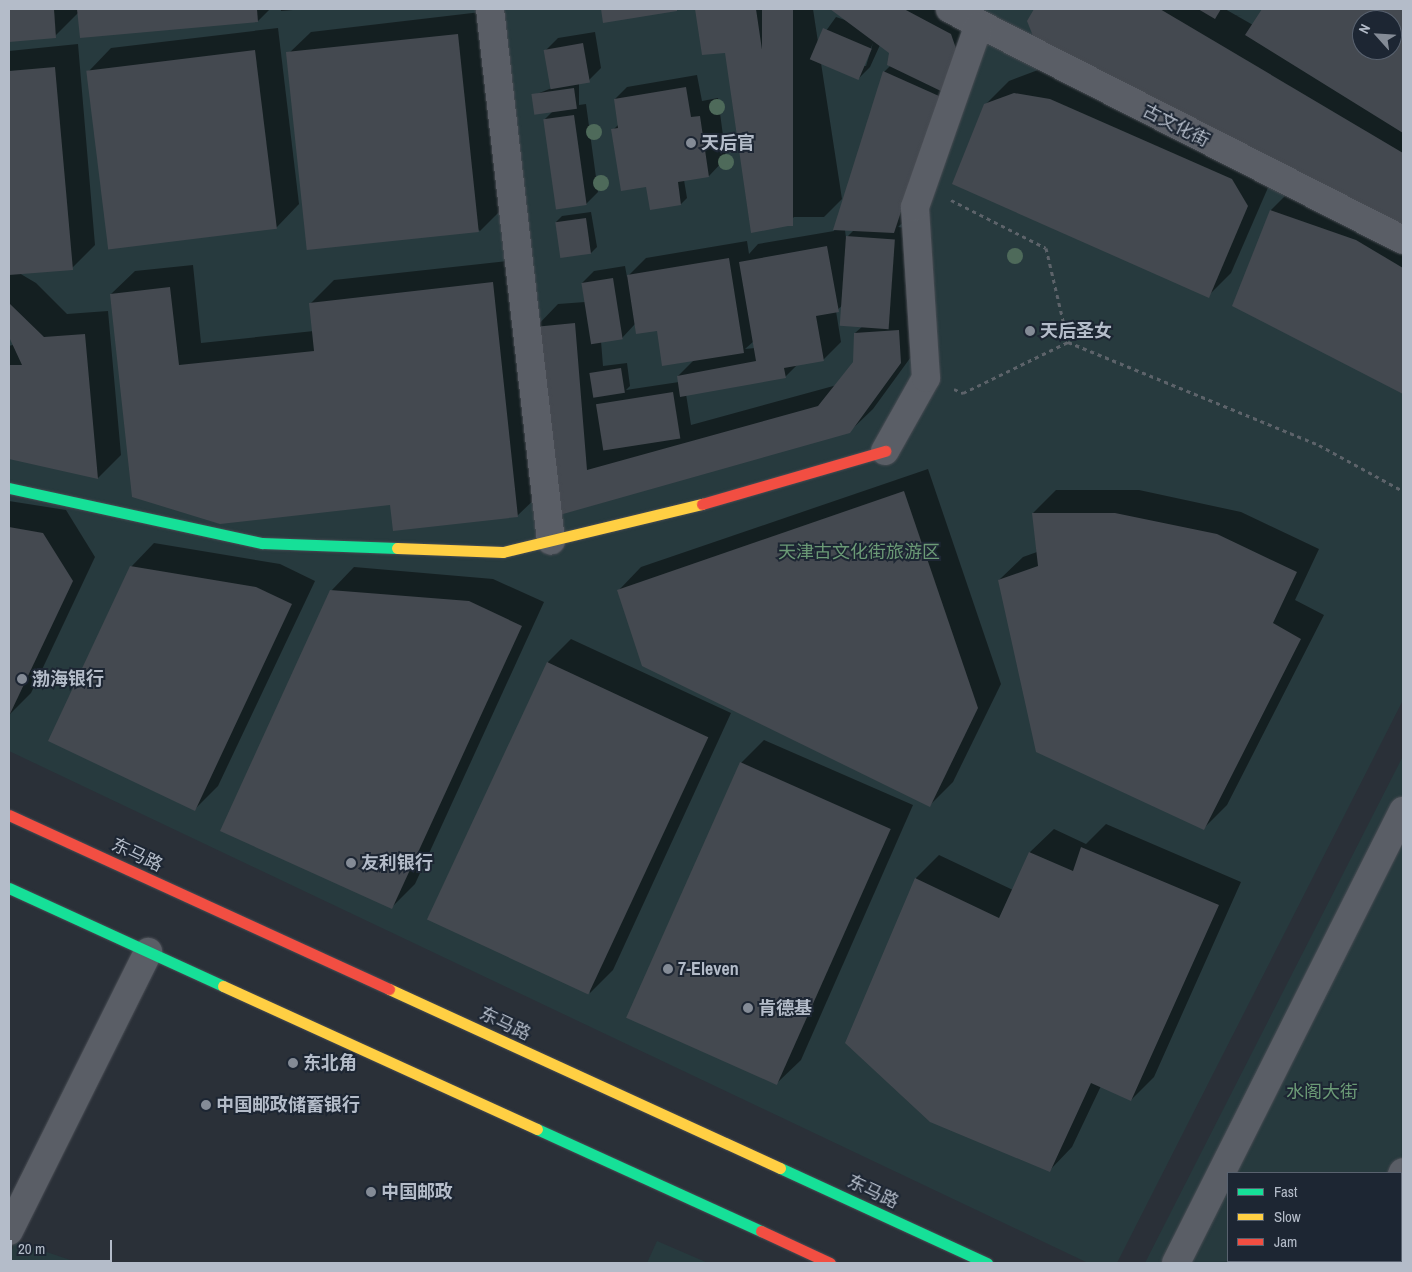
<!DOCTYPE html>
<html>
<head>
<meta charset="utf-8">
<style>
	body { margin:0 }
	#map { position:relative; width:1412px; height:1272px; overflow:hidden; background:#2a3038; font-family:"Archivo Narrow","Noto Sans SC",sans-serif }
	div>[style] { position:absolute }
	.green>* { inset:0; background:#273a3e }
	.shadow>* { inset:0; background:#0007 }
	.building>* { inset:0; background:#444950; transform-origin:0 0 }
	.path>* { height:3px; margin-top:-1.5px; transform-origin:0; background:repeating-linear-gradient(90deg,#5d636a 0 4px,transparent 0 8px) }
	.roads { filter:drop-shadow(0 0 1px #484c53) drop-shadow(0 0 1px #484c53) }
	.street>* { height:28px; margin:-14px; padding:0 14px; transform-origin:14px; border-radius:14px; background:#5a5e66 }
	.fast>* { height:11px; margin:-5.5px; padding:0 5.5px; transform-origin:5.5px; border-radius:5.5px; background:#16e098 }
	.slow>* { height:11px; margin:-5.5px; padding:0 5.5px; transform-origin:5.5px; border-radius:5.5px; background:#ffcf43 }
	.jam>* { height:11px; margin:-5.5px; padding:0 5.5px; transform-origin:5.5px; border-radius:5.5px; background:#f24e42 }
	.trees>* { width:16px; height:16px; margin:-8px; border-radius:50%; background:#4e6a5a }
	.dots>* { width:14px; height:14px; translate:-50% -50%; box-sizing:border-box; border:2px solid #1d2633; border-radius:50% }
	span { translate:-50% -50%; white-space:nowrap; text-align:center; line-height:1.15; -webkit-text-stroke:4px #1d2633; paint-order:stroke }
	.street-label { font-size:18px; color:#b4bcc9 }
	.poi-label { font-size:18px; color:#b4bcc9; font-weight:700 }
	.left { translate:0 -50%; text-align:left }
	.park-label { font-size:18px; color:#6b9a76 }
	.frame { position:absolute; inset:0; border:10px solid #b4bcc9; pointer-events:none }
	.legend { position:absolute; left:1227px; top:1172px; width:175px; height:90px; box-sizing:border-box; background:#1d2633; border:1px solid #59626f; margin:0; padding:6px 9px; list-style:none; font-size:15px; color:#b4bcc9 }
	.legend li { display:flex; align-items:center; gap:10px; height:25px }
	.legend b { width:25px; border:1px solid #59626f }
	.north { position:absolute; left:1352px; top:10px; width:50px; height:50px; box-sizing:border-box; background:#1d2633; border:1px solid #59626f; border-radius:50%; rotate:296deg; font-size:14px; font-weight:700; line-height:20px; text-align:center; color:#b4bcc9 }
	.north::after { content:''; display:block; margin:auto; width:18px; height:22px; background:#848b96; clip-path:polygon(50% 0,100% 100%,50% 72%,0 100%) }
	.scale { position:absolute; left:10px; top:1240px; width:102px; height:22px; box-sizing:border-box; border:2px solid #b4bcc9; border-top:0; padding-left:6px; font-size:15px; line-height:18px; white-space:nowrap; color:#b4bcc9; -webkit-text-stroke:4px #1d2633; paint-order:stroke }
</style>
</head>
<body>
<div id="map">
	<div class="green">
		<div style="clip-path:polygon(evenodd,9px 9px,1403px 9px,1403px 700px,1117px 1263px,1088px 1263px,9px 751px,9px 9px,1362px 20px,1392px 20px,1392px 50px,1362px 50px,1362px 20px)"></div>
		<div style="clip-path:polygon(1403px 756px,1403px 1243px,1401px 1248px,1401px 1173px,1228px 1173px,1228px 1261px,1393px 1263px,1145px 1263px)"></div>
		<div style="clip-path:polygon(14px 1241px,79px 1263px,9px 1263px)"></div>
		<div style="clip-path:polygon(657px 1241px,708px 1263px,647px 1263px)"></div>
	</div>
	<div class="shadow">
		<div style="clip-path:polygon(9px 9px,270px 9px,258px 21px,78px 13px,55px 36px,9px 40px)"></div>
		<div style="clip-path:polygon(281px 9px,305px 9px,281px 11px)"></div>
		<div style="clip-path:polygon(602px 9px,677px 9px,604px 21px)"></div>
		<div style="clip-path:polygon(evenodd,696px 9px,813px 9px,818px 42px,836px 17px,848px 21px,832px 9px,956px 9px,969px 16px,912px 214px,898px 227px,907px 228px,924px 339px,873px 409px,849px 432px,557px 515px,535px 328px,558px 304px,585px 302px,582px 283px,594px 271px,625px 266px,627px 277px,646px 258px,747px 241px,749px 254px,758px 244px,834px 231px,884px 72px,891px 65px,890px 52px,880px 45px,870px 67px,858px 79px,821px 63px,842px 199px,824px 217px,794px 217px,787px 224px,726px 51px,703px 54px,696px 9px,873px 43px,866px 66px,863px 66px,873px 43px,696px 9px,845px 230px,854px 230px,846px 238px,845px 230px,696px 9px,853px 296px,864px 325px,855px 333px,855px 363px,837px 385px,691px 425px,686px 394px,785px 377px,798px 364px,823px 360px,841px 342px,836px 311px,853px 296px,696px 9px,635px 324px,658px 330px,695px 359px,678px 376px,679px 382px,626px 390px,630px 386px,627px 363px,603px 366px,601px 341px,622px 338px,635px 324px,696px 9px,754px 341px,755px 348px,745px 349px,754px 341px)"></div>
		<div style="clip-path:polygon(evenodd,1036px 9px,1225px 9px,1253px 25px,1263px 9px,1403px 9px,1403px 393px,1234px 306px,1271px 210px,1294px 187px,1029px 21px,1036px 9px,1362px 20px,1392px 20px,1392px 50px,1362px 50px,1362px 20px)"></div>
		<div style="clip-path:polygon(481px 12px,503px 208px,480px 231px,287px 55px,311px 32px)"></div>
		<div style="clip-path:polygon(278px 28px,299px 204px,276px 228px,88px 72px,111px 48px)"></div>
		<div style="clip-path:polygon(595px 32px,601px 68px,589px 80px,579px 82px,579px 105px,586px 104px,598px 192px,586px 204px,544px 120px,553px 111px,534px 95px,552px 88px,546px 50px,558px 38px)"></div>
		<div style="clip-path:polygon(78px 44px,95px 245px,72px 268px,19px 273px,36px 283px,67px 314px,108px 311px,121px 455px,98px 478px,9px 457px,9px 346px,16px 344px,9px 335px,9px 51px)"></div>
		<div style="clip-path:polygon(1038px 70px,1073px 76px,1270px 183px,1231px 273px,1208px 296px,986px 104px,1009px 81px)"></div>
		<div style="clip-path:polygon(697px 75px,702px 101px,718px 98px,726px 158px,709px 176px,684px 180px,687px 198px,681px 204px,651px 209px,648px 185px,613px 130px,619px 124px,615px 99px,627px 87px)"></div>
		<div style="clip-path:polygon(591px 212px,597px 247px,591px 253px,561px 257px,556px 222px,562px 216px)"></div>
		<div style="clip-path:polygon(516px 260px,541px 493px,517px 516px,391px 504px,220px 523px,111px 294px,135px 271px,193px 265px,201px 343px,314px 331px,311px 303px,334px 280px)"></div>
		<div style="clip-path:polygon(928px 469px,1001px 684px,953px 782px,930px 805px,618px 591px,641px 567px)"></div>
		<div style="clip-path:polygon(1056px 490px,1139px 490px,1241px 512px,1319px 549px,1295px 600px,1324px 615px,1227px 805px,1203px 829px,999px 580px,1023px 557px,1037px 552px,1033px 513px)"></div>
		<div style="clip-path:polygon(9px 501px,66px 510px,95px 557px,31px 693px,9px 715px)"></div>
		<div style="clip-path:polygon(154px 543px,280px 564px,315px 581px,218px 786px,195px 809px,131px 567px)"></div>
		<div style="clip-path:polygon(354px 567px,493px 579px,544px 602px,415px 884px,391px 908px,331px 591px)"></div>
		<div style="clip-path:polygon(571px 639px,731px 713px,613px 970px,590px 993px,548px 662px)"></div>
		<div style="clip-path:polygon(764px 740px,913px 805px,801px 1060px,777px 1083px,741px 763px)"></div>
		<div style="clip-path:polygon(1106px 824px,1241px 882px,1154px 1077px,1131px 1100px,1101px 1086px,1072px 1147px,1049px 1171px,846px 1043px,916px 878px,939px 855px,1013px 890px,1030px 852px,1054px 829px,1086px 844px)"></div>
	</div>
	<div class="building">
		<div style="clip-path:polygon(9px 9px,54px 9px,56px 38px,9px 42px)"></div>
		<div style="clip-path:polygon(77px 9px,257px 9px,258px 22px,80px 38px)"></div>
		<div style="clip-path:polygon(601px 9px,677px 9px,677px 11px,603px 23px)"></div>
		<div style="clip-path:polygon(695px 9px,756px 9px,788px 226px,751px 233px,725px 53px,702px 55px)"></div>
		<div style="left:762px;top:9px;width:31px;height:217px"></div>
		<div style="clip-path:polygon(830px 9px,904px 9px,951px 34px,960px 60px,945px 93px,887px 65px,889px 53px)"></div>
		<div style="clip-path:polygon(1034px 9px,1160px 9px,1403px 153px,1403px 229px,1037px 46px,1027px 21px)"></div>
		<div style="clip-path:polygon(1198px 9px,1221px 9px,1215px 19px)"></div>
		<div style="clip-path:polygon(evenodd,1262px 9px,1403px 9px,1403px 133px,1245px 35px,1262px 9px,1362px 20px,1392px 20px,1392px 50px,1362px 50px,1362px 20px)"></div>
		<div style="left:823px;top:28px;width:53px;height:34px;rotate:23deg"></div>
		<div style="left:458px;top:34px;width:199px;height:173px;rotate:84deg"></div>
		<div style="left:583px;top:43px;width:40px;height:40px;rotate:80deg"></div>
		<div style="left:255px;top:50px;width:180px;height:170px;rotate:83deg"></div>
		<div style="clip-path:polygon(55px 67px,73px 270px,9px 275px,9px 71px)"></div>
		<div style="clip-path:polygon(883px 71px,939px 96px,894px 233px,833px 230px)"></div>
		<div style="clip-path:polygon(686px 87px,691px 117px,700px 116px,709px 177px,678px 182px,681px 205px,650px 210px,646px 187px,621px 191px,611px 129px,618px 128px,614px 99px)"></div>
		<div style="left:574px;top:88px;width:21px;height:43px;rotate:82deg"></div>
		<div style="clip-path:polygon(1014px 93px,1050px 99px,1232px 179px,1248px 206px,1209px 298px,952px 184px,984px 104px)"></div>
		<div style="left:574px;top:115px;width:91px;height:31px;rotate:82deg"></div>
		<div style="clip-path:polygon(1270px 210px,1356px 240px,1403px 268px,1403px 394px,1232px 306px)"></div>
		<div style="left:586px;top:218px;width:36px;height:31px;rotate:82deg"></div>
		<div style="left:846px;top:236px;width:49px;height:90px;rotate:4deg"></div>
		<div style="clip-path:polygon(827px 246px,839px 312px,816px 316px,824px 361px,784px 368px,786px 378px,680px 397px,677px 376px,756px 361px,739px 262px)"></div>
		<div style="clip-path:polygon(729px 258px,744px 353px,662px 366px,657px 331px,636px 334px,627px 275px)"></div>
		<div style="left:613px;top:278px;width:62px;height:32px;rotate:81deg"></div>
		<div style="clip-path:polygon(493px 282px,518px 517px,393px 531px,390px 505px,220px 524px,132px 497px,110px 294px,170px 287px,179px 365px,314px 351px,309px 303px)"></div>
		<div style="clip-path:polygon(9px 303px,44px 337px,85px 334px,98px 479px,9px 459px,9px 365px,22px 365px,9px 337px)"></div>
		<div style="clip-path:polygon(575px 323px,587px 470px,818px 406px,853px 362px,854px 333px,899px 330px,901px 363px,850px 433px,556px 516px,534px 327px)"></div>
		<div style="left:621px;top:368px;width:25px;height:32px;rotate:81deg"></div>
		<div style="left:673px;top:392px;width:47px;height:78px;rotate:81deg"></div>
		<div style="clip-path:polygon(904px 491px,978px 708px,930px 807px,642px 666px,617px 590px)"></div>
		<div style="clip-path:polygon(1032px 513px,1115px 513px,1217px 534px,1297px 572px,1273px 623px,1301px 639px,1204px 830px,1036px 752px,998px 580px,1038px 566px)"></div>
		<div style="clip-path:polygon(9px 527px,43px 533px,73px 581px,9px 716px)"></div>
		<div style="clip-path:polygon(130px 566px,256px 587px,292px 604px,195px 811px,48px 741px)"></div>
		<div style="clip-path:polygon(330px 590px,469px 601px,522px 626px,392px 909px,220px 831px)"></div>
		<div style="left:547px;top:662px;width:178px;height:284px;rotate:25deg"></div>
		<div style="left:740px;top:762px;width:165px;height:280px;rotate:24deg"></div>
		<div style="clip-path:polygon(1081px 847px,1219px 905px,1131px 1101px,1091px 1083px,1050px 1172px,930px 1122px,845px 1043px,915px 878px,999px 918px,1029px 852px,1073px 871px)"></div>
	</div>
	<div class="path">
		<div style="left:951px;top:200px;width:106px;rotate:26.8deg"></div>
		<div style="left:1046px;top:248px;width:97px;rotate:76.8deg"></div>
		<div style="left:954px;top:389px;width:10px;rotate:24deg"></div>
		<div style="left:963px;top:393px;width:117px;rotate:-25.9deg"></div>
		<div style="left:1068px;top:342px;width:271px;rotate:22.3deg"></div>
		<div style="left:1319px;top:445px;width:96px;rotate:28.7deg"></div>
	</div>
	<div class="roads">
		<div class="street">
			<div style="left:490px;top:9px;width:535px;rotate:83.46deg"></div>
			<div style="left:950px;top:9px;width:508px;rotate:27.02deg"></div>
			<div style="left:885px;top:451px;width:84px;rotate:-60.7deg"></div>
			<div style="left:926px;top:378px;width:171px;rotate:-93.7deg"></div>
			<div style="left:915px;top:207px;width:191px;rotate:-70.7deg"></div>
			<div style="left:1401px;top:1177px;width:5px;rotate:-68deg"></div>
			<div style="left:9px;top:1231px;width:312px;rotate:-63.5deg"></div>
			<div style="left:1176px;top:1263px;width:506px;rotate:-63.33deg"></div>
			<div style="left:1357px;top:1263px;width:2px;rotate:-63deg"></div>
		</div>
		<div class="fast">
			<div style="left:9px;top:488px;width:259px;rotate:12.3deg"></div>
			<div style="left:262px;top:543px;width:135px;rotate:2.1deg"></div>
			<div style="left:9px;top:888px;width:235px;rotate:24.6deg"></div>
			<div style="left:537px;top:1129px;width:246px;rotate:24.5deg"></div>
			<div style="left:780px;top:1168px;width:228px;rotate:24.7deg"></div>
		</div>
		<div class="slow">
			<div style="left:397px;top:548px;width:106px;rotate:2.2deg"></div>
			<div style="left:503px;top:552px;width:205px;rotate:-13.6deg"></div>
			<div style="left:223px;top:986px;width:345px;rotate:24.5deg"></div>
			<div style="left:389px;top:989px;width:430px;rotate:24.6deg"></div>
		</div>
		<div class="jam">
			<div style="left:702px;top:504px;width:191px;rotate:-16.2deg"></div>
			<div style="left:9px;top:815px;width:418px;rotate:24.6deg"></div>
			<div style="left:761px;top:1231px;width:76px;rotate:24.9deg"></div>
		</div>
	</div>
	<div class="trees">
		<div style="left:717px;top:107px"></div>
		<div style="left:594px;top:132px"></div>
		<div style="left:726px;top:162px"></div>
		<div style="left:601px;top:183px"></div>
		<div style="left:1015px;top:256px"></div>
	</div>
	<div class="dots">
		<div style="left:691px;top:143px;background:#848b96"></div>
		<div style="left:1030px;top:331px;background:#848b96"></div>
		<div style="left:22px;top:679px;background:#848b96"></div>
		<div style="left:351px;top:863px;background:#848b96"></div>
		<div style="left:668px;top:969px;background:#848b96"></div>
		<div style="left:748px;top:1008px;background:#848b96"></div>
		<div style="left:293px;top:1063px;background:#848b96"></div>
		<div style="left:206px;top:1105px;background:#848b96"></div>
		<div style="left:371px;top:1192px;background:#848b96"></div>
	</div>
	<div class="street-label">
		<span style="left:1176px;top:126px;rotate:27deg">古文化街</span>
		<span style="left:137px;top:855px;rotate:25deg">东马路</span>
		<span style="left:505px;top:1024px;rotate:25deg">东马路</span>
		<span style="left:873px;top:1192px;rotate:25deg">东马路</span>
	</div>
	<div class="poi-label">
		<span class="left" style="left:701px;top:143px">天后官</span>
		<span class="left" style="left:1040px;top:331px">天后圣女</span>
		<span class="left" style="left:32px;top:679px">渤海银行</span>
		<span class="left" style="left:361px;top:863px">友利银行</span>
		<span class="left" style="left:678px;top:969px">7-Eleven</span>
		<span class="left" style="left:758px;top:1008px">肯德基</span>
		<span class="left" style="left:303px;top:1063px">东北角</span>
		<span class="left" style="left:216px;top:1105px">中国邮政储蓄银行</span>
		<span class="left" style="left:381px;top:1192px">中国邮政</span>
	</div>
	<div class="park-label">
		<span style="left:859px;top:552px">天津古文化街旅游区</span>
		<span style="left:1322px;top:1092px">水阁大街</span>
	</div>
	<div class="frame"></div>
	<ul class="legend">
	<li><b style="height:6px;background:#16e098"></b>Fast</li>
	<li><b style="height:6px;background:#ffcf43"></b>Slow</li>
	<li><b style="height:6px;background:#f24e42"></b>Jam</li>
	</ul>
	<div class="north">N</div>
	<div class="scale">20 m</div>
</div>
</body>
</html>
